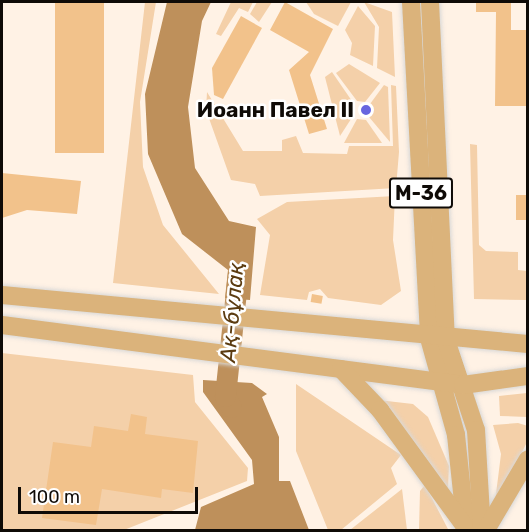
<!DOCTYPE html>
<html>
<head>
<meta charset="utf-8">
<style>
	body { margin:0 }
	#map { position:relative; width:529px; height:532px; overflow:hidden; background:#fff2e5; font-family:Rubik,sans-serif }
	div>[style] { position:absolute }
	.green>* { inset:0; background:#f4d0a9 }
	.water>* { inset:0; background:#be905b }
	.river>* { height:21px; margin:-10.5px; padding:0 10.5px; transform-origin:10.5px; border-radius:10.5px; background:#be905b }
	.building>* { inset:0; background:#f2c28b; transform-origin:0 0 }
	.roads { filter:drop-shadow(0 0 2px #d9d8d7) drop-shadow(0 0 2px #d9d8d7) }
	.major>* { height:18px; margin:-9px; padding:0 9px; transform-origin:9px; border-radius:9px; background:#dbb37b }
	.dots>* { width:16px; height:16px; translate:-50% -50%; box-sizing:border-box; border:3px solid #fff; border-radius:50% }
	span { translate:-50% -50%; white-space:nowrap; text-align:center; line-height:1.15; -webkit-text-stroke:5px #fff; paint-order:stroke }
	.shield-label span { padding:2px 4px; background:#fff; border:2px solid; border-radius:4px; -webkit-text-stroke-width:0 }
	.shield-label { font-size:20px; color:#0f0b07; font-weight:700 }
	.poi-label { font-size:21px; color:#0f0b07; font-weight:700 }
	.right { translate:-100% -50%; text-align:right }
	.water-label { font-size:22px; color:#5b3b10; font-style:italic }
	.frame { position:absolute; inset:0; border:3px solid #0f0b07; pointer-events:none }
	.scale { position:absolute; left:18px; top:487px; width:180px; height:27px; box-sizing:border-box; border:3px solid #0f0b07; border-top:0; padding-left:8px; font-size:18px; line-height:21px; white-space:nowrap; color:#0f0b07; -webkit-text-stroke:4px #fff; paint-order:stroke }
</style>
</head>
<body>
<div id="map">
	<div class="green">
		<div style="clip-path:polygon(145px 2px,156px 2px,140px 102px,143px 167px,163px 225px,219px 294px,113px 283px)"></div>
		<div style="clip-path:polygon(231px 2px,253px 2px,248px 12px,239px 8px,221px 36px,216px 34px)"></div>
		<div style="clip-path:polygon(257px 2px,272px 2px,259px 22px,250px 14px)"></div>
		<div style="clip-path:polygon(306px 2px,351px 2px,338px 26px,314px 14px)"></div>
		<div style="clip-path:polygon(364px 2px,392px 12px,395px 77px,377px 68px,379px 27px)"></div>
		<div style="clip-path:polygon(358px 6px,375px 26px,373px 66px,350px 55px,352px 43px,345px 30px)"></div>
		<div style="clip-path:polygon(349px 64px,380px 83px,365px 102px,357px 101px,336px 73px)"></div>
		<div style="clip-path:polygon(332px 72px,354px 104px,353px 116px,340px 136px,325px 77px)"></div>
		<div style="clip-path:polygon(384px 85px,388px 87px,390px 142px,369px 117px,370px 104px)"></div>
		<div style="clip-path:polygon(391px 85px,396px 86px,399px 152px,396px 188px,260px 196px,255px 184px,231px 180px,206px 110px,207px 92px,243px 151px,282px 151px,282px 140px,296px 136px,303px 153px,347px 154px,349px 146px,393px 146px)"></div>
		<div style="clip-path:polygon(357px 119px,366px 120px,382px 143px,344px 143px)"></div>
		<div style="clip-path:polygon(470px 144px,477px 145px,479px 245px,486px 251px,518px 252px,518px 270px,527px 271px,527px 300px,474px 299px)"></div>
		<div style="clip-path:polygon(395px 196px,393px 240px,401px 291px,381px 305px,328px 298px,320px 289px,309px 292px,307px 300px,260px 295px,270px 235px,257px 219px,287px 202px)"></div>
		<div style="clip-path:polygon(2px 353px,193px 375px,195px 402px,248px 468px,247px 481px,124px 530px,2px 530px)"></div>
		<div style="clip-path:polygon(296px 384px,401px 455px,391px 468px,397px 484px,341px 530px,328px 530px,296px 451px)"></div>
		<div style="clip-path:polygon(527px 393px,527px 417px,500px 416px,499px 396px)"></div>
		<div style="clip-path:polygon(378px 400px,413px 404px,428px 417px,449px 466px,448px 489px)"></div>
		<div style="clip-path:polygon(518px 423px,528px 426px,527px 442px,494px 510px,501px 454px,493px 425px)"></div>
		<div style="clip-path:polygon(425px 485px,448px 529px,448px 530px,419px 530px,420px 491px)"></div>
		<div style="clip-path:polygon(402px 489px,407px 530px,350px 530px)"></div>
	</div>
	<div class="water">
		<div style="clip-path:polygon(167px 2px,211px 2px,202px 21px,188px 107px,195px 168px,229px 221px,256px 227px,250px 300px,225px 298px,228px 270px,182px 234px,148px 154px,145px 94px)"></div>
		<div style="clip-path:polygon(203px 380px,252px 383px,267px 394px,262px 397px,279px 437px,279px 481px,290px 481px,309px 530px,195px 530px,201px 507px,254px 484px,252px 460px,203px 392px)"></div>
	</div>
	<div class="river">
		<div style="left:231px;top:407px;width:13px;rotate:-119deg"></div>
		<div style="left:225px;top:396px;width:125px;rotate:-84deg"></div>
	</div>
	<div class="building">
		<div style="left:55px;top:2px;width:49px;height:151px"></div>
		<div style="clip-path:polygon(285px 2px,333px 29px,310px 75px,327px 129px,309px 134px,289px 70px,309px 52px,270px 30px)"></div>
		<div style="clip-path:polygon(476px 2px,511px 2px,511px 30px,528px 30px,528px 106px,495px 106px,496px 12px,476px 12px)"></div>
		<div style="clip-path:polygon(241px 16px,262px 28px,223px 99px,214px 95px,212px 68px)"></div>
		<div style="clip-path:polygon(2px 173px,81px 181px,77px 214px,27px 210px,2px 218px)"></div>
		<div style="left:516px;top:195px;width:12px;height:25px"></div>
		<div style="left:312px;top:294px;width:11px;height:8px;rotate:10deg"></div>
		<div style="clip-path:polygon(131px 414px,147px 417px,145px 434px,198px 441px,193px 493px,162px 489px,161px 498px,102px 489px,96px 525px,42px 518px,53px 442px,91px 447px,94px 426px,128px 431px)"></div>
	</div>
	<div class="roads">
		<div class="major">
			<div style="left:411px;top:2px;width:336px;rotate:86.9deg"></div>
			<div style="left:429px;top:338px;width:101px;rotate:74.4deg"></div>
			<div style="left:456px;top:435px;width:96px;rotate:84deg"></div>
			<div style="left:430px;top:2px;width:338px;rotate:87.3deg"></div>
			<div style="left:446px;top:340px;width:95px;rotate:71.6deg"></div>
			<div style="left:476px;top:430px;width:100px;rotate:86.6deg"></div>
			<div style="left:2px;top:295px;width:528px;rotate:5.32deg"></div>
			<div style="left:2px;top:325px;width:465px;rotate:7.4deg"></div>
			<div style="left:463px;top:385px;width:66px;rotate:-7.9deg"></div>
			<div style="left:341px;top:369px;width:57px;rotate:46.4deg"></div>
			<div style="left:380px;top:410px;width:142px;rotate:53.9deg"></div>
			<div style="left:486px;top:530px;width:82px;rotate:-59.4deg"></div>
		</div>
	</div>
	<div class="dots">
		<div style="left:366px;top:110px;background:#6765df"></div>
	</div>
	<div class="shield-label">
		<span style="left:421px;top:193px">M-36</span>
	</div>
	<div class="poi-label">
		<span class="right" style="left:354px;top:110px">Иоанн Павел II</span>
	</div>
	<div class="water-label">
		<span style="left:232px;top:312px;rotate:-85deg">Ақ-бұлақ</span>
	</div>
	<div class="frame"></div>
	<div class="scale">100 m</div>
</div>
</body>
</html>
